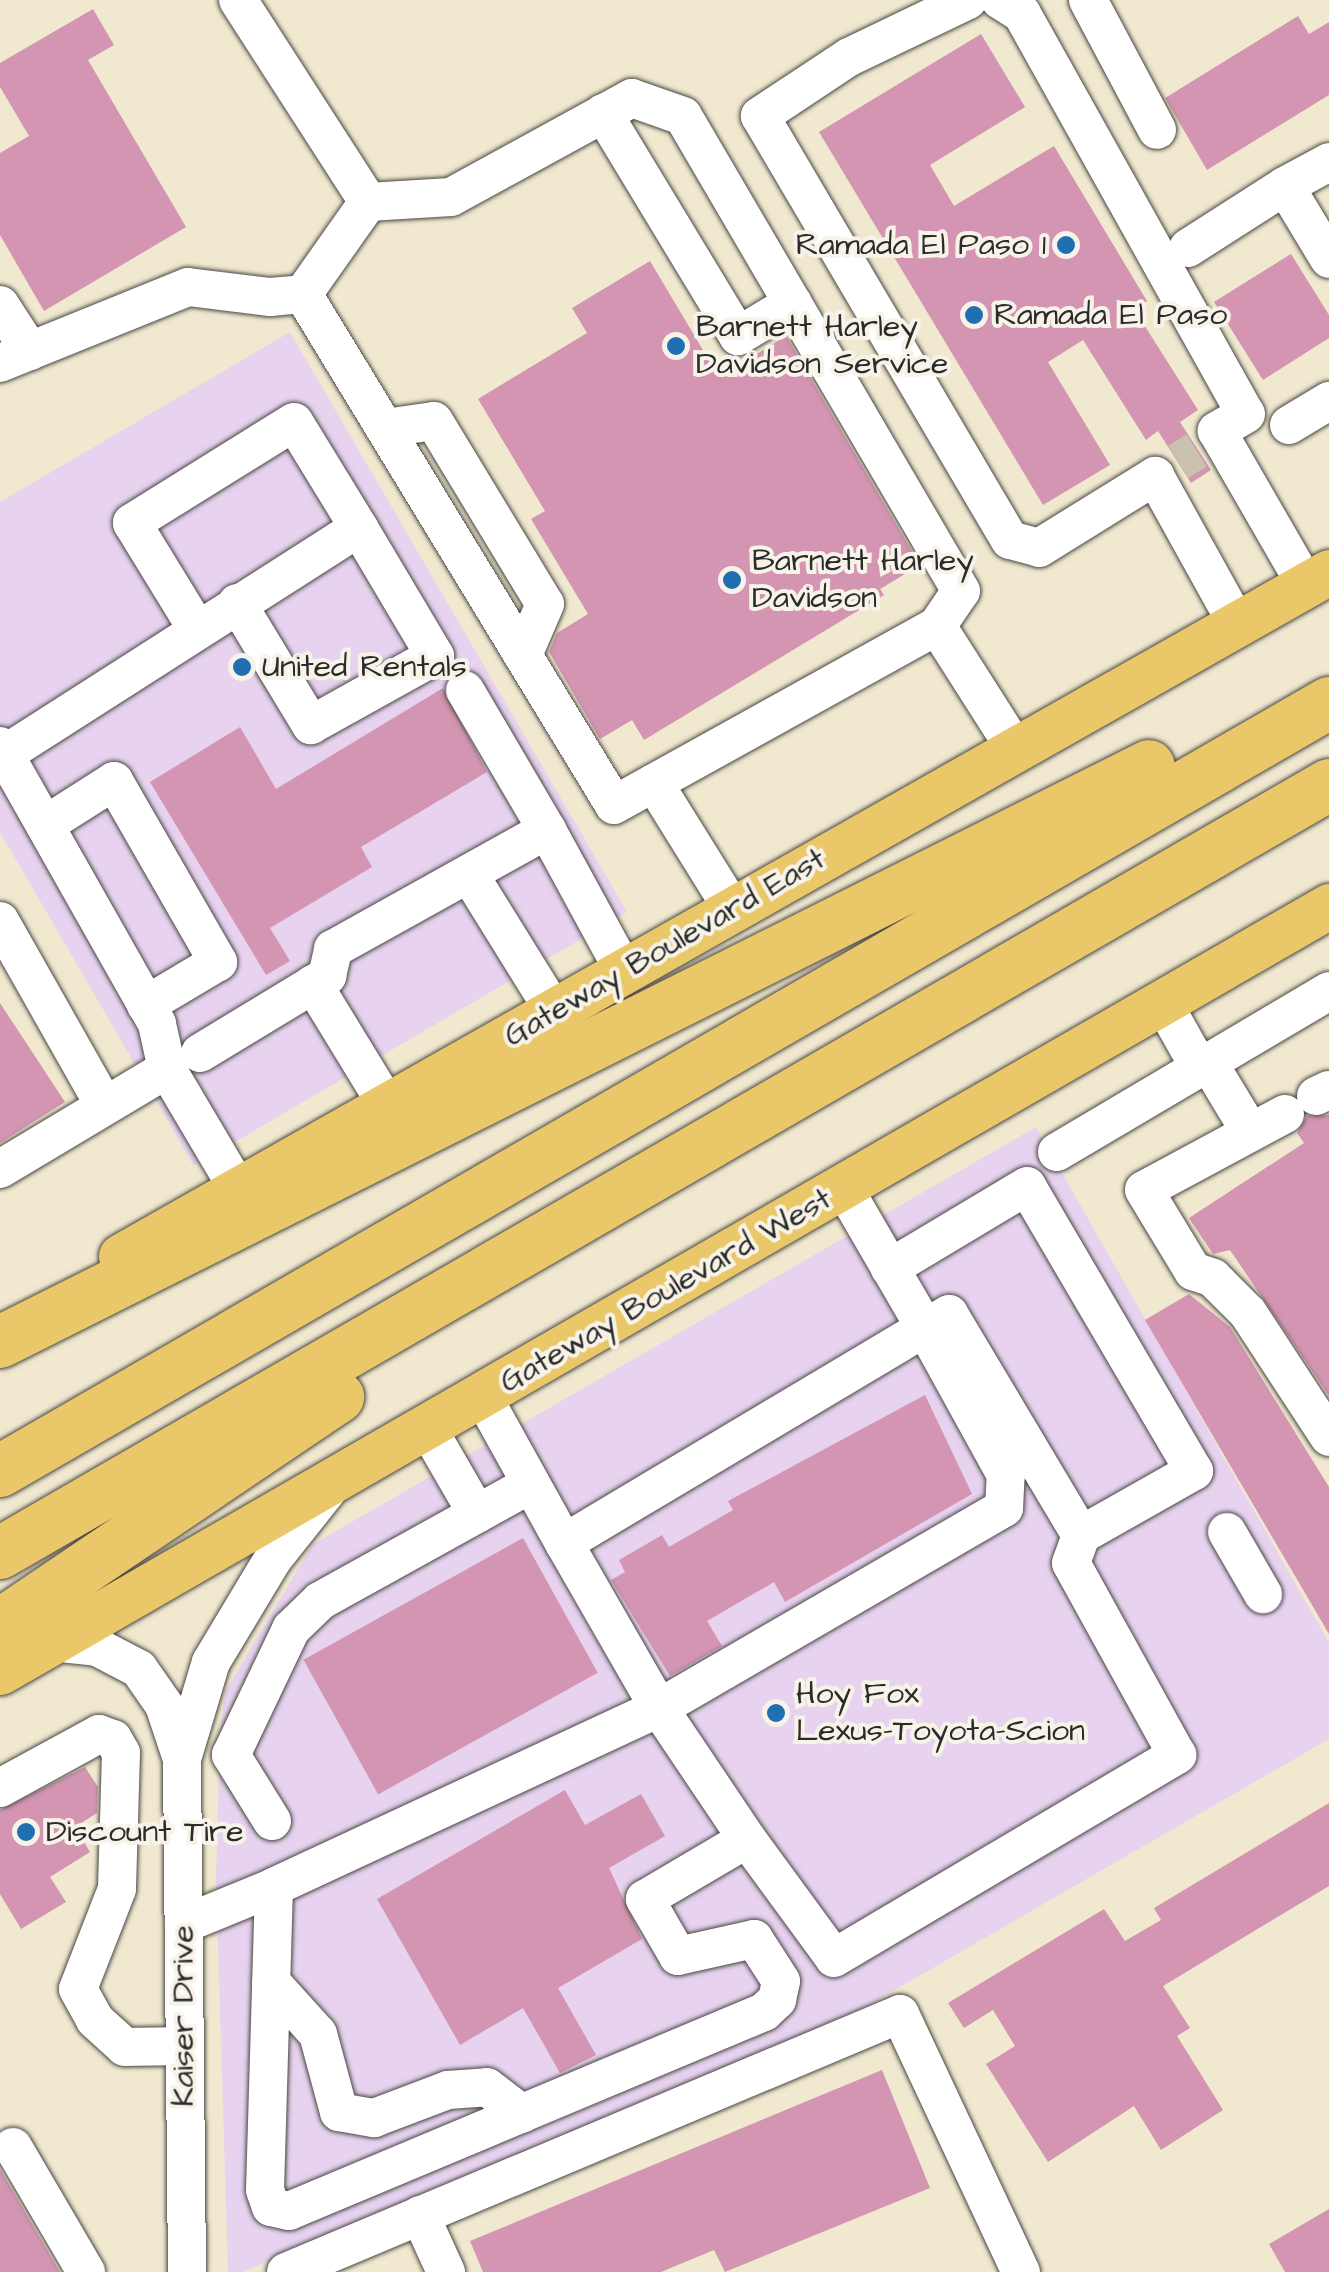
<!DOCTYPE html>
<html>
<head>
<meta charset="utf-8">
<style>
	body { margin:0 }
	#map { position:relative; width:1329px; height:2272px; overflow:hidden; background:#f0e8cf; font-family:"Architects Daughter",sans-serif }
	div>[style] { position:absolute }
	.built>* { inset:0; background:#e7d2ef }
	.building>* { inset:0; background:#d395b1; transform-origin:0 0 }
	.minor-tunnel>* { height:38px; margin-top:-19px; transform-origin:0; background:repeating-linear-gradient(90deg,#c9c2ae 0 38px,transparent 0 57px) }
	.roads { filter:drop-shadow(0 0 2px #494744) drop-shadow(0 0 2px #494744) }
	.minor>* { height:38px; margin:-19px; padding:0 19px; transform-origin:19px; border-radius:19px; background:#fff }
	.major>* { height:45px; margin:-22.5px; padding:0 22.5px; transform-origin:22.5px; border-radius:22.5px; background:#eac769 }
	.highway>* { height:52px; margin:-26px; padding:0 26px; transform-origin:26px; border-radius:26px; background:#eac769 }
	.dots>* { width:28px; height:28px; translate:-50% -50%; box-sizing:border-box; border:5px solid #f7f3e8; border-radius:50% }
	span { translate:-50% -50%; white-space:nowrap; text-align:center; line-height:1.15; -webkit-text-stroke:8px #f7f3e8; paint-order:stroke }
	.poi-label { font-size:32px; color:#2b2b2b }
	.right { translate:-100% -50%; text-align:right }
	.left { translate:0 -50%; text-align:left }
	.street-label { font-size:32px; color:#2b2b2b }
</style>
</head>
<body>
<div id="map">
	<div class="built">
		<div style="clip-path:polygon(290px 332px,627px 912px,194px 1166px,0 832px,0 502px)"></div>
		<div style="clip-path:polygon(1036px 1127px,1329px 1643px,1329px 1739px,853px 2014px,242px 2272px,228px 2272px,216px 1878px,220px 1735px,225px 1692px,312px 1545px)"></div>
	</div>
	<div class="building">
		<div style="clip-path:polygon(93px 9px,114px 45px,88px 60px,186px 227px,44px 311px,0 235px,0 153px,29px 136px,0 87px,0 63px)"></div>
		<div style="clip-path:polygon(1298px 16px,1309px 34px,1329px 22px,1329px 95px,1207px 170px,1165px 98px)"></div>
		<div style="clip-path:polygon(981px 34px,1025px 107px,930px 165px,954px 206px,1054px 146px,1147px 301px,1134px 309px,1198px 410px,1180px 422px,1211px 470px,1191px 483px,1158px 431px,1146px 440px,1083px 340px,1048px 362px,1110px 465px,1043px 505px,819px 132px)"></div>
		<div style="clip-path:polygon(1291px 254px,1329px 315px,1329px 338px,1263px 380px,1214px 302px)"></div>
		<div style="clip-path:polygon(650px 261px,719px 377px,786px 336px,920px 565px,880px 589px,884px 595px,644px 740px,632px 720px,600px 739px,549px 652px,557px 633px,588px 614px,531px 519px,545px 511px,478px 399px,587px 333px,572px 308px)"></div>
		<div style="clip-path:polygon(443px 688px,487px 772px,361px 847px,372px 867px,270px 928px,290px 961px,266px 975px,150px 782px,240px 727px,276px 789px)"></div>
		<div style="clip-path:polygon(0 1003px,65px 1102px,0 1143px)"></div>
		<div style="clip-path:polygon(1329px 1115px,1329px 1396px,1230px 1250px,1213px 1254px,1189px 1218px,1304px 1143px,1297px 1133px,1307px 1116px)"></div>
		<div style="clip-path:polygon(1189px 1294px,1230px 1327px,1329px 1487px,1329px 1634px,1145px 1320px)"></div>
		<div style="clip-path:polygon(925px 1395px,972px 1494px,785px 1602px,774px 1582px,707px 1621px,722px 1646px,670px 1676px,611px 1580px,625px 1572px,619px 1560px,662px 1535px,669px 1547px,733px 1510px,728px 1501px)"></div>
		<div style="left:523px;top:1538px;width:154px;height:251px;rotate:61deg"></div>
		<div style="clip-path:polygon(85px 1767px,98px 1787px,97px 1813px,75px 1827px,90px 1852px,50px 1877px,66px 1902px,21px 1929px,0 1894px,0 1810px)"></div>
		<div style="clip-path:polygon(565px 1790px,585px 1825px,641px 1794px,665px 1836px,609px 1868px,642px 1939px,558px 1988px,596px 2055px,560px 2073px,523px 2008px,460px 2045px,377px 1899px)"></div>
		<div style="clip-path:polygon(1329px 1803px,1329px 1886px,1163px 1986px,1190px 2028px,1177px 2036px,1223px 2110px,1161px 2150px,1134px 2106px,1048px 2162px,986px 2064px,1015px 2046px,993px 2010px,964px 2028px,948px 2003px,1104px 1909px,1125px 1941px,1161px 1920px,1154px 1908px)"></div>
		<div style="clip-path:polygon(882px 2070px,930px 2188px,725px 2272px,714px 2250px,661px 2272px,483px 2272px,470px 2241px)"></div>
		<div style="clip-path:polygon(0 2169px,60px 2272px,0 2272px)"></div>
		<div style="clip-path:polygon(1329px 2209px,1329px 2272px,1285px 2272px,1269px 2244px)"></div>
	</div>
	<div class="minor-tunnel">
		<div style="left:1178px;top:462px;width:22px;rotate:-32deg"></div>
	</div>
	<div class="roads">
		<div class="minor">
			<div style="left:238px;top:0;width:240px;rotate:57.2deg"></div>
			<div style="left:968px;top:0;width:132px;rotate:154.4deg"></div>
			<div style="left:849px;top:57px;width:107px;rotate:146.5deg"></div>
			<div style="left:760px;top:116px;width:492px;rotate:59.5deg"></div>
			<div style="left:1010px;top:540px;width:30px;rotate:15deg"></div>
			<div style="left:1039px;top:548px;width:137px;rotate:-31.8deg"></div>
			<div style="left:1155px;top:476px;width:169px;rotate:61deg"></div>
			<div style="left:1000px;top:0;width:26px;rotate:32deg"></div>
			<div style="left:1022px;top:14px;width:458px;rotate:60.8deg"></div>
			<div style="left:1246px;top:414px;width:34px;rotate:150deg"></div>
			<div style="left:1217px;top:431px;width:178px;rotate:60deg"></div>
			<div style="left:1088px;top:0;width:147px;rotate:62deg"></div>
			<div style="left:603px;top:113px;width:261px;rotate:58.8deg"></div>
			<div style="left:738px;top:336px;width:64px;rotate:-31deg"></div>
			<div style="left:1285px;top:186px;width:50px;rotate:-28.6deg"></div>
			<div style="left:1188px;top:248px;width:115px;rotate:-32.6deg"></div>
			<div style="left:1285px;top:186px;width:85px;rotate:58.9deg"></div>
			<div style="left:0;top:305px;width:55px;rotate:56.9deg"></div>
			<div style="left:0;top:363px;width:203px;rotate:-22deg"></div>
			<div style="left:188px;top:287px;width:83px;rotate:7deg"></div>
			<div style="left:270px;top:297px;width:33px;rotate:-5deg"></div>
			<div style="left:1289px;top:425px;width:47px;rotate:-31deg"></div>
			<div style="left:385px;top:428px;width:49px;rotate:-8.1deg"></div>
			<div style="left:434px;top:421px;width:214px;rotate:58.8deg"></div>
			<div style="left:545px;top:604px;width:56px;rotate:113.3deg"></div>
			<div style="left:237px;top:603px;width:143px;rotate:58.8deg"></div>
			<div style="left:311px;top:725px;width:142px;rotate:-29.1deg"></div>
			<div style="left:435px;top:656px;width:149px;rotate:-120.7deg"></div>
			<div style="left:937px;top:626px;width:42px;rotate:-55.6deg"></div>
			<div style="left:961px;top:591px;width:550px;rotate:-120.34deg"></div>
			<div style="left:683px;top:116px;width:54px;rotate:-160.6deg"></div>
			<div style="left:632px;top:98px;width:206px;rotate:151.3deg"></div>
			<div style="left:451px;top:197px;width:83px;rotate:176.6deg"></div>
			<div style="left:368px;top:202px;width:113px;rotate:125.2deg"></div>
			<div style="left:303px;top:294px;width:598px;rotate:58.67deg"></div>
			<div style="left:614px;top:805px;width:369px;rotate:-29deg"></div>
			<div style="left:937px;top:626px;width:147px;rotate:57.5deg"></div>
			<div style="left:0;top:746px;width:319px;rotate:60.5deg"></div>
			<div style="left:157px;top:1024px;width:46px;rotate:77.5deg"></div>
			<div style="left:5px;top:754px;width:420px;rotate:-32.6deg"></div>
			<div style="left:359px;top:528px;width:124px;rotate:-121.5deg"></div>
			<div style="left:294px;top:422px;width:191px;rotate:148.1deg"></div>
			<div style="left:132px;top:523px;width:124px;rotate:58.5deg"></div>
			<div style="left:654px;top:783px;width:150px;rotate:58.1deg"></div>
			<div style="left:45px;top:825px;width:82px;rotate:-32.5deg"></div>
			<div style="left:114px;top:781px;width:209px;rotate:60.1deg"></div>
			<div style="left:218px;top:962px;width:84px;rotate:149.2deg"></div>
			<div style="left:547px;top:830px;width:161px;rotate:61.4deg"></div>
			<div style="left:469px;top:874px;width:161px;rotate:58.2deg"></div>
			<div style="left:0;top:921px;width:211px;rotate:60.5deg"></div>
			<div style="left:313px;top:984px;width:142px;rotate:58.6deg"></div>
			<div style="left:1163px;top:1003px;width:73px;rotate:60.6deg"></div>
			<div style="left:200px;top:1053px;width:149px;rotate:-31.2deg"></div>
			<div style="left:327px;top:976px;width:28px;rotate:-77deg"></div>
			<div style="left:333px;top:949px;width:245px;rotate:-29.1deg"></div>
			<div style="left:547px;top:830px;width:162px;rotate:-120.4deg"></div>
			<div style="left:1208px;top:1062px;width:79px;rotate:58.9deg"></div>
			<div style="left:1316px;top:1096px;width:14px;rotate:-25deg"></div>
			<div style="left:1285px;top:1114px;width:160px;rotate:151.7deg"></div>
			<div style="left:1144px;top:1190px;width:95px;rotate:58.8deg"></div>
			<div style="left:1193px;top:1271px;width:21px;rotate:19deg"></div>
			<div style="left:1213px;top:1278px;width:49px;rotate:45deg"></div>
			<div style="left:1248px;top:1313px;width:148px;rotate:56.8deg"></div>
			<div style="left:1057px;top:1152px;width:316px;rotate:-30.6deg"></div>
			<div style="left:0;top:1169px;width:195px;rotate:-30.9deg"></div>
			<div style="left:167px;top:1069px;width:139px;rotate:59.4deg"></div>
			<div style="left:483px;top:1397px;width:167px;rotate:61deg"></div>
			<div style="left:564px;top:1543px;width:420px;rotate:-30.8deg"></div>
			<div style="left:925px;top:1328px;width:162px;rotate:-120.1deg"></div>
			<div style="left:428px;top:1429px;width:98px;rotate:60deg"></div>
			<div style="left:1227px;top:1532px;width:72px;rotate:59.9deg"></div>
			<div style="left:564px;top:1543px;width:190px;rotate:60.1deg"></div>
			<div style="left:659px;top:1708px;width:399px;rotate:-30.1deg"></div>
			<div style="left:1004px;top:1508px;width:33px;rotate:-87deg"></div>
			<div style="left:1006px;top:1475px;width:168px;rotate:-118.9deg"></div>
			<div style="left:925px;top:1328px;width:28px;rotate:-30deg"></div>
			<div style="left:949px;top:1314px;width:257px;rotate:59.2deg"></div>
			<div style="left:1081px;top:1535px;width:130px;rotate:-29.5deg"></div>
			<div style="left:1194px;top:1471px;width:330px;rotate:-120.4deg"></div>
			<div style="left:1027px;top:1186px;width:160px;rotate:149.1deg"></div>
			<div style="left:52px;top:1642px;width:45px;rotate:6.3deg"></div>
			<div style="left:97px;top:1647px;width:47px;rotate:27.6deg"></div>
			<div style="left:139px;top:1669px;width:44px;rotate:55.2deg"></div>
			<div style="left:164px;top:1705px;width:57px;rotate:71.6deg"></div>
			<div style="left:0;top:1788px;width:113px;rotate:-28.6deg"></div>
			<div style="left:99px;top:1734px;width:15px;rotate:20deg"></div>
			<div style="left:113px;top:1739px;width:16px;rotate:60deg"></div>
			<div style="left:121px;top:1753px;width:136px;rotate:91.7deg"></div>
			<div style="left:117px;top:1889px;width:107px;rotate:111.3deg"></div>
			<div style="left:78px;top:1989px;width:35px;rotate:61deg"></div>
			<div style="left:95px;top:2020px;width:40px;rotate:42deg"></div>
			<div style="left:125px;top:2047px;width:59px;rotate:-1deg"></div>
			<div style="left:272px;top:1821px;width:78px;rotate:-121.8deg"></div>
			<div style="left:231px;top:1755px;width:140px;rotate:-64.5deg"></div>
			<div style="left:291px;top:1629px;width:40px;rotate:-44deg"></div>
			<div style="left:320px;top:1601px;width:241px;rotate:-29deg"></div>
			<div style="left:747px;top:1839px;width:158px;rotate:-123.9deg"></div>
			<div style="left:659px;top:1708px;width:425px;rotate:155.1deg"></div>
			<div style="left:274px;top:1887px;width:303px;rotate:91.7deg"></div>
			<div style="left:265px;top:2190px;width:18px;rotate:71deg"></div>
			<div style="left:271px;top:2207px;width:18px;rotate:13deg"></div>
			<div style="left:289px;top:2211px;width:515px;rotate:-22.73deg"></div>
			<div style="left:764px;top:2012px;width:18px;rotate:-43deg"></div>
			<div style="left:777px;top:2000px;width:19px;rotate:-78deg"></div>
			<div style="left:781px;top:1981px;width:50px;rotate:-122.7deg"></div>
			<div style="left:754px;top:1939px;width:78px;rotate:167.4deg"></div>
			<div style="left:678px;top:1956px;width:66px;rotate:-120.1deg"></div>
			<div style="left:645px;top:1899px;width:118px;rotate:-30.5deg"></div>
			<div style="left:747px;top:1839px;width:147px;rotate:53.8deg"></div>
			<div style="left:834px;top:1958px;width:399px;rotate:-30.6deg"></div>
			<div style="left:1177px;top:1755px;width:219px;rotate:-118.9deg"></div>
			<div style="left:1071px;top:1563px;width:30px;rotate:-70deg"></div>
			<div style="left:184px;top:1924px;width:97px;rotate:-22.3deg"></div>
			<div style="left:271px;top:1982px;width:70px;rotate:47.9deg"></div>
			<div style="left:318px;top:2034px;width:81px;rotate:74.9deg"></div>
			<div style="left:339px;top:2112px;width:36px;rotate:10deg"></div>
			<div style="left:374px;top:2118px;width:79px;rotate:-20.7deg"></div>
			<div style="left:448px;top:2090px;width:39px;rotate:-4deg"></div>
			<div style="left:487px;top:2087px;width:44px;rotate:37.6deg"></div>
			<div style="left:13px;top:2147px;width:145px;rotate:59.7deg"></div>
			<div style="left:420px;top:2215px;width:63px;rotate:65.5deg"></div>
			<div style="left:187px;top:2272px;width:513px;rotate:-90.56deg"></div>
			<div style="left:182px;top:1759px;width:101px;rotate:-73.4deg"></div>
			<div style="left:211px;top:1662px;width:120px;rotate:-59deg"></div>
			<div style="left:273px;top:1559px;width:92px;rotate:-51.6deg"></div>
			<div style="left:286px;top:2272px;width:666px;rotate:-22.79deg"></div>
			<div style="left:900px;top:2014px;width:285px;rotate:64.9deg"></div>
		</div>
		<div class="major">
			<div style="left:121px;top:1256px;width:1388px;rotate:-29.52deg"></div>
			<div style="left:0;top:1672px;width:1534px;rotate:-29.96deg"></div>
		</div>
		<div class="highway">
			<div style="left:0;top:1342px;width:1285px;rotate:-26.62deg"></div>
			<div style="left:0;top:1471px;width:1535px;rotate:-30.02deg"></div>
			<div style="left:0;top:1553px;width:1535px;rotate:-30.02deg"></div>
			<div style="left:0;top:1625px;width:408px;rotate:-34deg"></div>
		</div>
	</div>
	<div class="dots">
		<div style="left:1066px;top:245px;background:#1f6fb2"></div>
		<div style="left:974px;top:315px;background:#1f6fb2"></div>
		<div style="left:676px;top:346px;background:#1f6fb2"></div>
		<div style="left:732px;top:580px;background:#1f6fb2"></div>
		<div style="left:242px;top:667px;background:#1f6fb2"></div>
		<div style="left:776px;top:1713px;background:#1f6fb2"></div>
		<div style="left:26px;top:1832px;background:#1f6fb2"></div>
	</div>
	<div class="poi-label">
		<span class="right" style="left:1046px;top:245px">Ramada El Paso 1</span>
		<span class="left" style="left:994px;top:315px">Ramada El Paso</span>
		<span class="left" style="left:696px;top:346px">Barnett Harley<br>Davidson Service</span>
		<span class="left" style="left:752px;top:580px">Barnett Harley<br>Davidson</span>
		<span class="left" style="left:262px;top:667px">United Rentals</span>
		<span class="left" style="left:796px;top:1713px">Hoy Fox<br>Lexus-Toyota-Scion</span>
		<span class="left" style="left:46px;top:1832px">Discount Tire</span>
	</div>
	<div class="street-label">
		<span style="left:665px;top:948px;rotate:-30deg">Gateway Boulevard East</span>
		<span style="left:666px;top:1291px;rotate:-30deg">Gateway Boulevard West</span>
		<span style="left:184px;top:2016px;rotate:-90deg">Kaiser Drive</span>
	</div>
</div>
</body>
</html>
